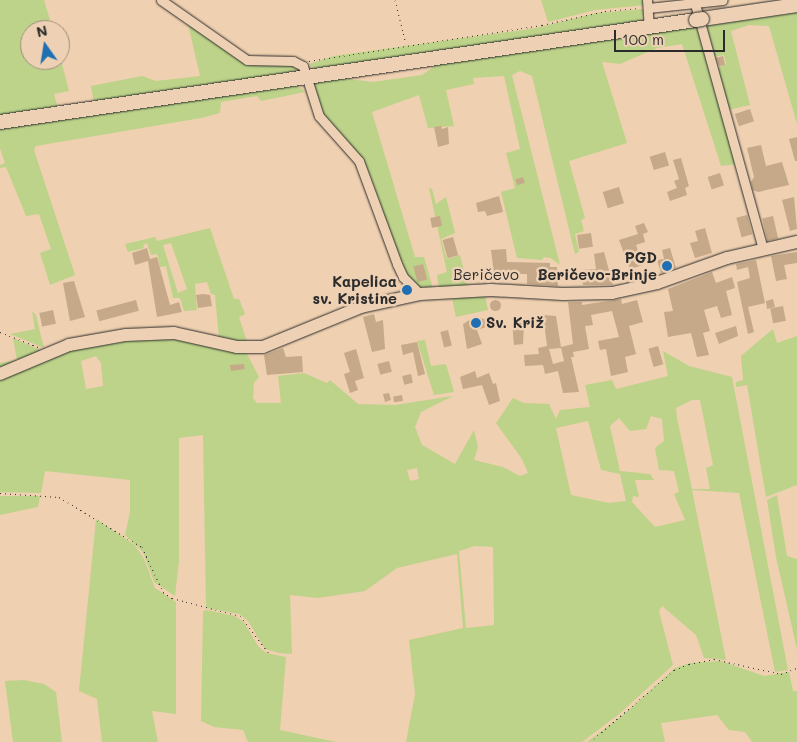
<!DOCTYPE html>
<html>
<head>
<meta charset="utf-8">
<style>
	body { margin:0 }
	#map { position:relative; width:797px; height:742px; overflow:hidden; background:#efd0b0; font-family:Mali,sans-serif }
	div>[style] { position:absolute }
	.green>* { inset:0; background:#bdd389 }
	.building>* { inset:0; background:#c5a988; transform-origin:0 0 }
	.round { border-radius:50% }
	.path>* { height:1px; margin-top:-0.5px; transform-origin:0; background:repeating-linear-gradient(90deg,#2b2b2b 0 1px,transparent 0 5px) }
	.roads { filter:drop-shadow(0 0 1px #2b2b2b) drop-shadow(0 0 1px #2b2b2b) }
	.street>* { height:9px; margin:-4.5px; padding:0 4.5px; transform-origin:4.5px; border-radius:4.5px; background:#eed1b4 }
	.secondary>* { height:12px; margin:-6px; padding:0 6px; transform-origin:6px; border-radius:6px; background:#eed1b4 }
	.primary>* { height:14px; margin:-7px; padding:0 7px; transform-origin:7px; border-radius:7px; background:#eed1b4 }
	.bridges { filter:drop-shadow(0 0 1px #2b2b2b) drop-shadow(0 0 1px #2b2b2b) }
	.primary-bridge>* { height:14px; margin:-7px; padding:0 7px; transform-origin:7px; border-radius:7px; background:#eed1b4 }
	.dots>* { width:14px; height:14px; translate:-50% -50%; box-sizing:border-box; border:2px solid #eed1b4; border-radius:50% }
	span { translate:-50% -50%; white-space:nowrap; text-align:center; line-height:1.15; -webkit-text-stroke:5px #eed1b4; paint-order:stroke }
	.poi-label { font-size:15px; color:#2b2b2b; font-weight:700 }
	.right { translate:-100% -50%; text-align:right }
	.left { translate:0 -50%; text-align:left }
	.street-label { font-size:15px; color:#2b2b2b }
	.north { position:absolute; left:20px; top:20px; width:50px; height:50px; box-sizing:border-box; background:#eed1b4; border:1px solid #a08f7d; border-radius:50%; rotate:347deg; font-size:14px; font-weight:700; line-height:20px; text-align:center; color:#2b2b2b }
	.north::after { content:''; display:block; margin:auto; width:18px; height:22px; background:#1f6fb2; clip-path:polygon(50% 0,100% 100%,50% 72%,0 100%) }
	.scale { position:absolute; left:614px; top:30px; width:111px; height:22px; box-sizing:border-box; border:2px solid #2b2b2b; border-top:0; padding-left:6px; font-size:15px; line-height:18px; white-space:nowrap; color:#2b2b2b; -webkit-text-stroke:4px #eed1b4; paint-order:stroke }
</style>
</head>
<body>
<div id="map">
	<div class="green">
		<div style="clip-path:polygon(0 0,44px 0,53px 30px,30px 30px,30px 60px,60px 60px,60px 56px,69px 91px,54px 94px,58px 108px,0 116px)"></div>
		<div style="clip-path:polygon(541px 0,644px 0,645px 5px,595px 10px,548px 22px)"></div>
		<div style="clip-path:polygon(644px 9px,642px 20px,635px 24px,331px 68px,313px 68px,309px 64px,334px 56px,536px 28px,596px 13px)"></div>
		<div style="clip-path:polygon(797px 11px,797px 124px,769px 26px,749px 25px,731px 31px,750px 105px,728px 110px,717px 68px,726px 64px,724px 55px,714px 57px,704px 26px)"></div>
		<div style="clip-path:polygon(188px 24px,255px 65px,288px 62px,298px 67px,293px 73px,94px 103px,91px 86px,142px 76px,156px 81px,200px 76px)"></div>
		<div style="clip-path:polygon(698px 26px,736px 164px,721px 166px,682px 44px,657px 48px,620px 64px,602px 62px,627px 143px,569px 161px,585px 218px,581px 220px,584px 231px,575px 234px,579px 252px,575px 254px,532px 76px,520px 71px,512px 75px,560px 265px,551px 258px,544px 257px,542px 260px,517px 258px,501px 192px,515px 188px,506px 153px,520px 149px,504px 76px,473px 78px,474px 84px,446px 90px,454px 126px,428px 128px,419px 95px,372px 112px,415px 257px,424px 257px,433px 289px,416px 286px,403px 272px,370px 175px,352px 147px,324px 119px,312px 86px,315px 82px,333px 77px,373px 82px,422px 75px,439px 63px)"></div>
		<div style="clip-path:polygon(297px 85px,305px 92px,261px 101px,257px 96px,221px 102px,220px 113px,201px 118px,36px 146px,34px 150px,75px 275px,50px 285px,40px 253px,51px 249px,39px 214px,26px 216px,6px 167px,0 168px,0 165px,5px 163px,0 148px,0 127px)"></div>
		<div style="clip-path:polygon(429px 188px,432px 189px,436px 204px,446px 197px,455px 233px,441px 239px,447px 259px,460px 255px,468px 286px,439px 289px,437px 275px,447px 272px)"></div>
		<div style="clip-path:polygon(evenodd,210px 228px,234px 299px,239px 299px,245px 314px,239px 317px,248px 345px,219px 339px,215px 295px,211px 294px,207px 282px,195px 284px,197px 310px,184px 311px,180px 298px,173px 298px,166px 266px,160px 267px,157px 254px,151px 255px,147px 243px,143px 245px,144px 248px,128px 252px,125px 244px,155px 237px,157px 241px,210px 228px,171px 243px,187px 289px,178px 293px,163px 245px,171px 243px)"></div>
		<div style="clip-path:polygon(485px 295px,488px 310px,456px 317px,452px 298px)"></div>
		<div style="clip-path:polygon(32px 311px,36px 315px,44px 348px,10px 334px,35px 329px)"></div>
		<div style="clip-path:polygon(773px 329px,777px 343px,797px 336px,797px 485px,766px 497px,747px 385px,736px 387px,736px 382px,743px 380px,741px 356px)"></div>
		<div style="clip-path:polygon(evenodd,155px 336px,164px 340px,169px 336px,246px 352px,259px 377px,254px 383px,253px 398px,257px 403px,281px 403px,278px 376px,304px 373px,327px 383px,330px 380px,358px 404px,395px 405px,453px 396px,421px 412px,415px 427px,422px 445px,455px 464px,474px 430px,478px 447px,474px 460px,503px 467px,520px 476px,528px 473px,522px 459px,496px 423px,513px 398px,524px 403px,549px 404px,556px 419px,560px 410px,590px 407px,585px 385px,612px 380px,616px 389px,668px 376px,663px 351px,689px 366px,732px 377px,788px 670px,775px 672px,739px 493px,692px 490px,726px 660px,704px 658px,696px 635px,662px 606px,659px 611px,673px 665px,618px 715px,582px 742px,406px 742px,415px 694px,409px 640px,463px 628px,457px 554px,397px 568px,365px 591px,318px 598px,290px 595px,292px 654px,279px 653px,265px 649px,248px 621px,239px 614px,206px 608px,203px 435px,179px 438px,179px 561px,175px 596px,154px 582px,143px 552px,125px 535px,130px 512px,130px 480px,45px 471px,41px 493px,0 492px,0 378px,51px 354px,155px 336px,96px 356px,101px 363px,103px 386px,86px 389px,81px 361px,96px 356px,155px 336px,692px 400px,700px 400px,713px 465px,706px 468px,710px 489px,692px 489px,677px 418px,676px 408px,692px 400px,155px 336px,651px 416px,662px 419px,664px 441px,655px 448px,659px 470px,674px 471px,679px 492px,674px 494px,685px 520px,655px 527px,632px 502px,633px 496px,639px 497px,635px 480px,654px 480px,650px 474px,620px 471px,610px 426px,619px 418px,630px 431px,646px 429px,651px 416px,155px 336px,588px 421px,601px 470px,620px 474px,626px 501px,609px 503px,571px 495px,556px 428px,588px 421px,155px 336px,417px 468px,419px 479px,410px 481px,407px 470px,417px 468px,155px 336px,475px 546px,493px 547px,494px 625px,466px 628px,459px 551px,475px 546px)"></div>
		<div style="clip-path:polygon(13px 338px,43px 351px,0 372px,0 363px,17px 360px)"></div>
		<div style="clip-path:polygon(425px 340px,431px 366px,446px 364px,454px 392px,434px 395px,417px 341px)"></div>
		<div style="clip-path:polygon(777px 495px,787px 556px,797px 559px,797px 649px,776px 557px,767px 500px)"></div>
		<div style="clip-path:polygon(0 496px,40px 496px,38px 507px,0 515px)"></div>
		<div style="clip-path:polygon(96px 519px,135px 545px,144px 559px,155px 588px,176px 602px,176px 714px,152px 711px,158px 742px,102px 742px,97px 699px,79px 691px)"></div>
		<div style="clip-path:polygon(207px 610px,235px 616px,244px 622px,258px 646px,266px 653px,286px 657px,280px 730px,336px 742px,248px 742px,243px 730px,214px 727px,201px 721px,203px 611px)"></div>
		<div style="clip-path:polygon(721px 661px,764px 676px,789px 672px,793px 691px,797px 691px,797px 742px,752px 742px,745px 732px,729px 730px,717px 715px,661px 723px,665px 742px,587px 742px,622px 716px,675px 668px,690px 663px)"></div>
		<div style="clip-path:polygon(24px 680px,44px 684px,56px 692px,62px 742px,13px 742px,5px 681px)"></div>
	</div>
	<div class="building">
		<div style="clip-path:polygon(723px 56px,725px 65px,719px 66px,716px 58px)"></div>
		<div style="left:750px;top:109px;width:13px;height:16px;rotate:72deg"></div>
		<div style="clip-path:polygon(441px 126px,442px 129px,448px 127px,449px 144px,438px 147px,434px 127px)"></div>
		<div style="clip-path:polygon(797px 137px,797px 161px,795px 161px,789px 139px)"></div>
		<div style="clip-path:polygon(761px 145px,766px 166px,782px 162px,789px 185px,758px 192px,753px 190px,751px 182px,754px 177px,747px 148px)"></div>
		<div style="left:665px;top:152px;width:14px;height:16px;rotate:73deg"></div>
		<div style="clip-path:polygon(681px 158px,689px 186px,685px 188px,687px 195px,670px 201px,667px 192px,677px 188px,674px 181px,679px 179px,673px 160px)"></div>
		<div style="left:720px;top:173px;width:13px;height:13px;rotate:72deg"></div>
		<div style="left:523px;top:177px;width:6px;height:8px;rotate:72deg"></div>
		<div style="left:619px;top:187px;width:17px;height:17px;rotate:73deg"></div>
		<div style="clip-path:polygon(499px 196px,503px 212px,487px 216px,485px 211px,478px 212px,476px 203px)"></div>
		<div style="clip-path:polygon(794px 197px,797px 229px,790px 231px,782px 200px)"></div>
		<div style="left:747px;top:215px;width:20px;height:11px;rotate:75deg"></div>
		<div style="left:440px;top:216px;width:10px;height:10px;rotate:79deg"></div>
		<div style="left:773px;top:216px;width:23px;height:11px;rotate:77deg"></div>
		<div style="clip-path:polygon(644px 223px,648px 232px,643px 234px,645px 242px,636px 245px,643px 265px,630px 269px,619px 240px,638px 234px,635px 226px)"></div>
		<div style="clip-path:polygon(705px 228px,712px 253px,695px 258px,690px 243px,698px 241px,695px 231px)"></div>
		<div style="left:591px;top:233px;width:14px;height:14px;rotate:82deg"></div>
		<div style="left:453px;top:237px;width:19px;height:11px;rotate:74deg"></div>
		<div style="clip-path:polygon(147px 248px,150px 259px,157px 257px,170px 305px,179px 302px,182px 312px,157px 317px,148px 261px,135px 265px,132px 253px)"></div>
		<div style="clip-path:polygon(670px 248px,676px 268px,661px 273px,657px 260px,664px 259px,662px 250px)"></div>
		<div style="clip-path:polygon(506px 249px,507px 262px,550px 263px,550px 267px,557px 267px,558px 286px,527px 284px,527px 274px,517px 274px,517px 270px,494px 273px,491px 250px)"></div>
		<div style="clip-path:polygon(604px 252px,613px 285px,583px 285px,581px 270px,596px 269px,594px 254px)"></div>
		<div style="clip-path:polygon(797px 252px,797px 263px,784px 265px,787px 279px,776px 281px,771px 256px)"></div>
		<div style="clip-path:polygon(756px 260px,765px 303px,748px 307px,754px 332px,748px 334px,737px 282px,750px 278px,748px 267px,737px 270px,736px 264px)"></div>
		<div style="left:423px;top:264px;width:16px;height:10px;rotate:75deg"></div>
		<div style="clip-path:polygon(712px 272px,716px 283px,732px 277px,735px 288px,726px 291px,732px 315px,721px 318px,717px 306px,704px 310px,710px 331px,703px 333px,709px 355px,697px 357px,691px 333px,668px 337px,664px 312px,673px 311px,668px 289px)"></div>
		<div style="clip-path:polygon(74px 281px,85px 317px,70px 321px,63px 283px)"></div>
		<div style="clip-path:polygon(203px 294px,210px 295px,212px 306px,198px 308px,196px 295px)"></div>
		<div style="clip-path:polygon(evenodd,621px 299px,622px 304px,637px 300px,643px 322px,629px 326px,636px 354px,625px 357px,628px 372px,611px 376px,606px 349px,600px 350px,598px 341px,619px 337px,612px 311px,591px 315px,593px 325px,585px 326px,589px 349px,573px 352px,574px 357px,571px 357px,579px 392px,563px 393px,558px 371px,545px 374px,543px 365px,525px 366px,524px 355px,539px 354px,538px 348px,547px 346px,543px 315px,556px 316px,561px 347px,573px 344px,568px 302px,582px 302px,582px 305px,621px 299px,561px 348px,564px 361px,553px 364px,549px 349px,561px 348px)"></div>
		<div style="clip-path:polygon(773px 299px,775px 307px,767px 309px,766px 301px)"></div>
		<div class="round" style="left:489.5px;top:299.5px;width:11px;height:11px"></div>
		<div style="left:136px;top:300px;width:11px;height:41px;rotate:75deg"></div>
		<div style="left:783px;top:306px;width:15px;height:13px;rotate:79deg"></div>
		<div style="left:53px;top:310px;width:14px;height:14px;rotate:78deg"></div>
		<div style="clip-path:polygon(374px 314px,376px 322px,383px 320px,385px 349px,372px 352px,363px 317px)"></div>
		<div style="clip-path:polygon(476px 316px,486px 320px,486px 327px,477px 330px,482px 344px,467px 349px,463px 324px)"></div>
		<div style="clip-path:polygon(512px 322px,524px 322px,523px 344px,514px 345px)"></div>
		<div style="clip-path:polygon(736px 326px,738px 336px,719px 344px,715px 333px)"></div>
		<div style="left:448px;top:330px;width:16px;height:8px;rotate:76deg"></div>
		<div style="clip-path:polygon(417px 342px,425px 374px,418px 376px,413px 352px,403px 355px,401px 345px)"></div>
		<div style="left:658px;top:346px;width:19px;height:10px;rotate:74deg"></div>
		<div style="clip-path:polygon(283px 348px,286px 357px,302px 356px,303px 372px,267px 375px,264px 355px)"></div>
		<div style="clip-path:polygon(356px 349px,364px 378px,355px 381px,358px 390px,350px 393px,344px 374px,350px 372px,344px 353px)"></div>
		<div style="left:389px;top:361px;width:11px;height:12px;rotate:75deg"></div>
		<div style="clip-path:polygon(244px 364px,245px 369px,231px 371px,230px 365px)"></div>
		<div style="clip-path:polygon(475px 371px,477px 378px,489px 373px,493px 384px,496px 383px,500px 401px,489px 405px,482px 385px,463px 389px,460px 377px)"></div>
		<div style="left:411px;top:374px;width:9px;height:9px;rotate:77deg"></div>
		<div style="clip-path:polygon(389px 393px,391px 400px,385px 402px,383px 394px)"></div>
		<div style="left:402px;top:395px;width:6px;height:9px;rotate:81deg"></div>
	</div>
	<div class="path">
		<div style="left:395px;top:0;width:45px;rotate:76deg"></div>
		<div style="left:309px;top:61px;width:236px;rotate:-8.8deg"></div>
		<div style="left:542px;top:25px;width:65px;rotate:-12.5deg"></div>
		<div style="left:605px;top:11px;width:33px;rotate:-5deg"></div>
		<div style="left:0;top:332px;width:41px;rotate:21.5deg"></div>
		<div style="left:0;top:493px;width:59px;rotate:3.9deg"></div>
		<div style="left:59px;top:497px;width:97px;rotate:31.1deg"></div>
		<div style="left:142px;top:547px;width:50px;rotate:65deg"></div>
		<div style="left:163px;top:592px;width:11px;rotate:34deg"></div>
		<div style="left:172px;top:598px;width:70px;rotate:14.8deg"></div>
		<div style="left:240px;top:616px;width:46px;rotate:52.1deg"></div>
		<div style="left:590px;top:742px;width:111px;rotate:-40.6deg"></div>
		<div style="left:674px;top:670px;width:16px;rotate:-22deg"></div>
		<div style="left:689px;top:664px;width:25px;rotate:-11deg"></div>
		<div style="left:714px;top:659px;width:69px;rotate:12.6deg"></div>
		<div style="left:781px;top:674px;width:17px;rotate:-21deg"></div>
	</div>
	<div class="roads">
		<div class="street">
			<div style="left:161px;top:0;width:105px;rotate:34.9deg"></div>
			<div style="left:247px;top:60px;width:46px;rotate:1.2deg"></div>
			<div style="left:293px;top:61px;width:11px;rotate:27deg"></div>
			<div style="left:303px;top:66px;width:52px;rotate:72.3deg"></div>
			<div style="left:319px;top:116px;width:60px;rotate:48.4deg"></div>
			<div style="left:359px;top:161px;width:110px;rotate:69.7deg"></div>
			<div style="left:397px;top:264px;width:14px;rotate:65deg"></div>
			<div style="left:403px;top:277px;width:24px;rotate:45deg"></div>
			<div style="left:647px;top:0;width:28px;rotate:86deg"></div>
			<div style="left:695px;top:4px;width:255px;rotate:74.5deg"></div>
			<div style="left:648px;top:8px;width:75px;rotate:-6.1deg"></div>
		</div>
		<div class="secondary">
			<div style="left:0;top:374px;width:75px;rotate:-22.8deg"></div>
			<div style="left:69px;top:345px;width:58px;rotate:-10deg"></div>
			<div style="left:126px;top:335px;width:48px;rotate:-2.4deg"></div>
			<div style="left:174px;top:333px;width:65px;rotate:12.5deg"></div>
			<div style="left:237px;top:347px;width:26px"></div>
			<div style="left:263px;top:347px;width:106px;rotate:-22.2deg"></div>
			<div style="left:361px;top:307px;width:60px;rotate:-12.4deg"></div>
			<div style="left:420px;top:294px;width:71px;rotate:-3.2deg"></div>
			<div style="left:491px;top:290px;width:72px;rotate:3.2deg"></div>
			<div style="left:563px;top:294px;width:49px;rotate:-1.2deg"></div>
			<div style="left:612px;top:293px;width:46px;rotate:-12.5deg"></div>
			<div style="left:657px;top:283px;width:74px;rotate:-19.7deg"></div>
			<div style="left:727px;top:258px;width:72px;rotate:-12.9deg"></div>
		</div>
		<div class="primary">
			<div style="left:702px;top:19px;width:96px;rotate:-8.4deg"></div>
			<div style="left:0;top:122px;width:703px;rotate:-8.34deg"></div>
		</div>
	</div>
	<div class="bridges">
		<div class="primary-bridge">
			<div style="left:696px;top:20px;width:6px;rotate:-9deg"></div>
		</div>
	</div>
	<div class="dots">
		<div style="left:667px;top:266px;background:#1f6fb2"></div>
		<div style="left:407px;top:290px;background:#1f6fb2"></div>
		<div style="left:476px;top:323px;background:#1f6fb2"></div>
	</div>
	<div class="poi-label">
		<span class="right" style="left:657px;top:266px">PGD<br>Beričevo-Brinje</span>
		<span class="right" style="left:397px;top:290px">Kapelica<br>sv. Kristine</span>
		<span class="left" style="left:486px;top:323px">Sv. Križ</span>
	</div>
	<div class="street-label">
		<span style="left:486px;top:275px">Beričevo</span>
	</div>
	<div class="north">N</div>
	<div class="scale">100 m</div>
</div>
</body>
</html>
